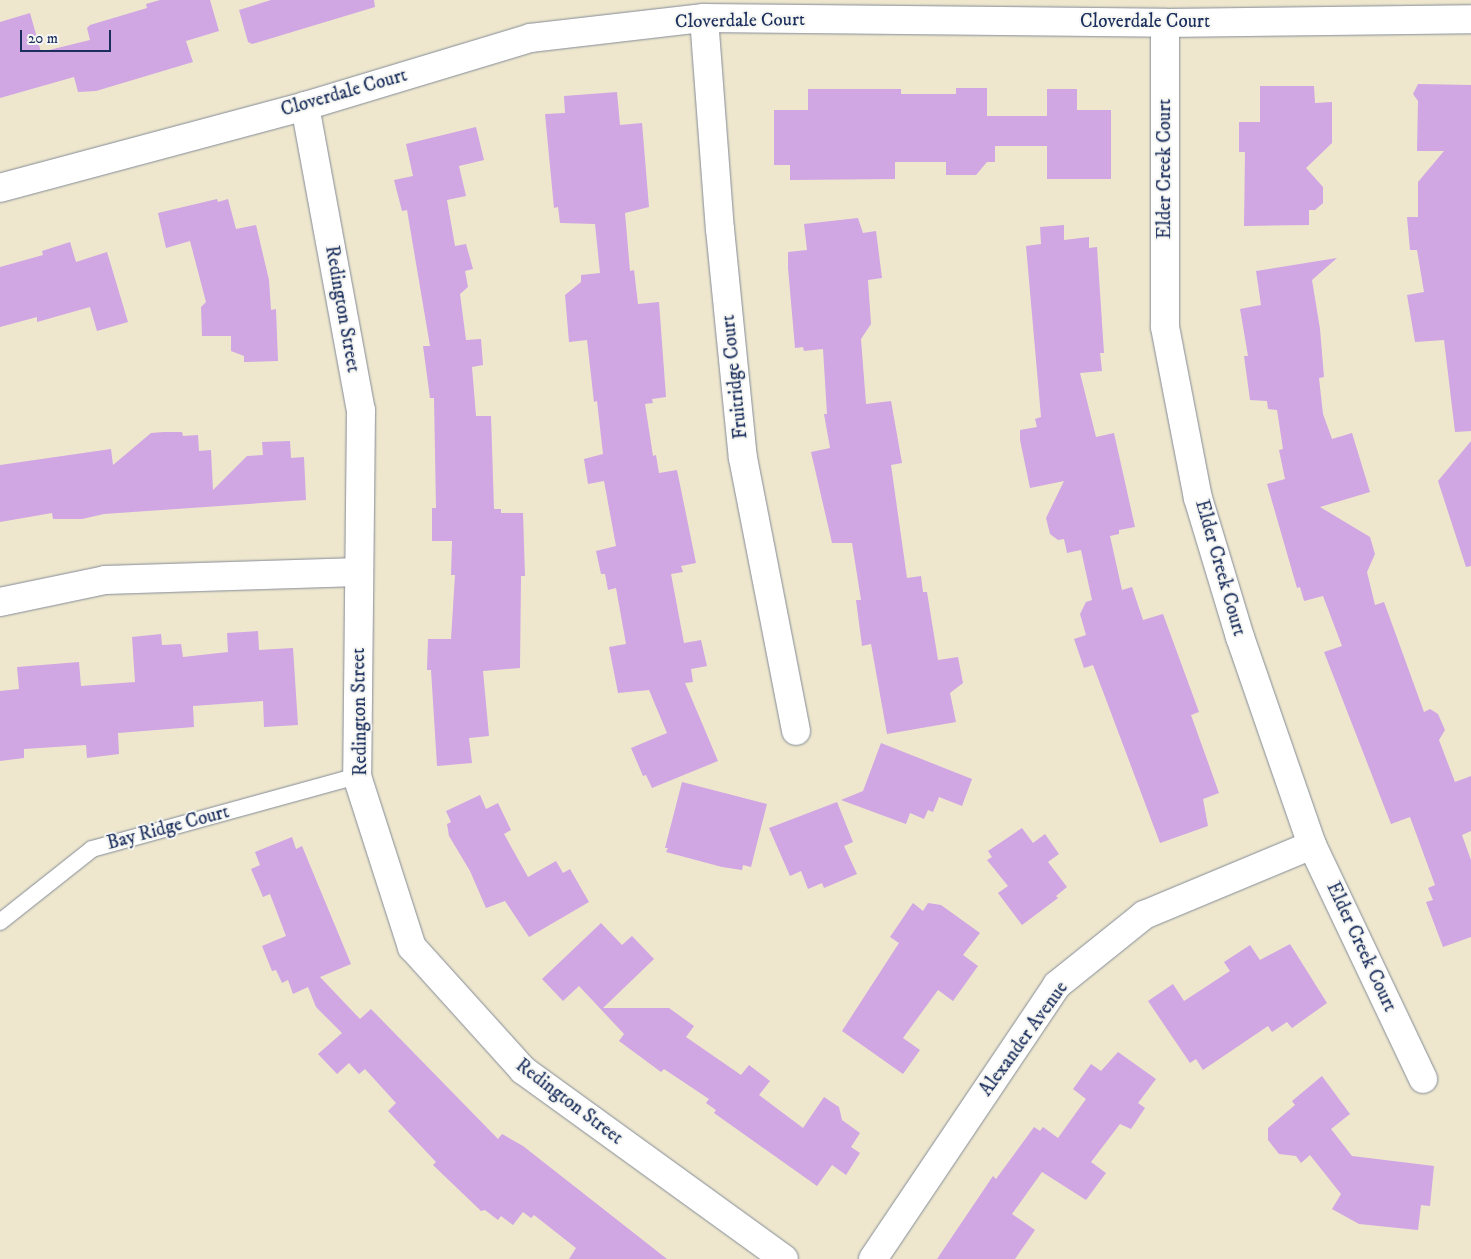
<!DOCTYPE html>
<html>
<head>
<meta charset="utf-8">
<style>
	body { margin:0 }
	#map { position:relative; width:1471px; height:1259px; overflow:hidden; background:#eee7ce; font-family:"IM FELL DW Pica",serif }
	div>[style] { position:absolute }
	.building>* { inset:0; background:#d0a6e3 }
	.roads { filter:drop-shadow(0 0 1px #848b96) drop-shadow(0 0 1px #848b96) }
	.service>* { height:16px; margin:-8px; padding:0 8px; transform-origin:8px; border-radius:8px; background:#fff }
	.minor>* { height:28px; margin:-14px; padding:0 14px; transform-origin:14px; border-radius:14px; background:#fff }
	span { translate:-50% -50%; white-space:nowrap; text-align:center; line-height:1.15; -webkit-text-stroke:4px #f6f6f2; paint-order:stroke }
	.street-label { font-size:19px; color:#1b2f5e }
	.scale { position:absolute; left:20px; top:30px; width:91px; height:22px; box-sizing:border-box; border:2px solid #1b2f5e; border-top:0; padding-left:6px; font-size:15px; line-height:18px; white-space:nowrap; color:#1b2f5e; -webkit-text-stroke:4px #f6f6f2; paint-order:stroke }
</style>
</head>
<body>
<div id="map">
	<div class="building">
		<div style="clip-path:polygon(160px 0,210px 0,219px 31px,186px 41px,193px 62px,96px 91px,78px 92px,74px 77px,0 98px,0 22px,30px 13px,41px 52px,90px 40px,87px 28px,90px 25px,147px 8px,146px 4px)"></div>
		<div style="clip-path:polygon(271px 0,374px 0,375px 7px,252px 44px,248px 42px,239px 10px)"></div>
		<div style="clip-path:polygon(1418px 84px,1471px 85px,1471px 431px,1455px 432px,1444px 340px,1415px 342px,1407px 295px,1424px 292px,1417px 250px,1410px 250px,1407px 217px,1418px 217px,1418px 182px,1444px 151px,1417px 151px,1418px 101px,1413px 94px)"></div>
		<div style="clip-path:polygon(1260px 86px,1314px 86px,1315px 103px,1332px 102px,1332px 143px,1306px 168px,1323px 187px,1323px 203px,1315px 210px,1309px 210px,1309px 225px,1244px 226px,1245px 152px,1239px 152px,1239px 122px,1260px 122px)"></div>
		<div style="clip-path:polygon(956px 88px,987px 88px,987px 116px,1047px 116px,1047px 89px,1077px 89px,1077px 110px,1111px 110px,1111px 179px,1047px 179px,1047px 146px,995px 146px,995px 162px,987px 162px,976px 175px,946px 175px,946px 162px,895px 162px,895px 179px,790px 180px,790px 165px,774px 165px,774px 110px,808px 110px,808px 89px,901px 89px,901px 94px,956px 94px)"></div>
		<div style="clip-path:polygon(617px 92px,620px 125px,642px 123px,649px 207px,625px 213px,630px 271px,634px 270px,638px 304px,659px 302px,666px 397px,652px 399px,653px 403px,645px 404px,653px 456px,656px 455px,659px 473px,677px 470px,696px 563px,681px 566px,683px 572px,671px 574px,684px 643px,701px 640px,707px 666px,691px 669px,693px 682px,685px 683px,718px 761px,652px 788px,646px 775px,643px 776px,631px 748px,667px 733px,649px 690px,618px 693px,609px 647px,626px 644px,616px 588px,608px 590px,605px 574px,601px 574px,596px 551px,616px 546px,604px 481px,588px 484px,584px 459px,603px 454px,597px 401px,594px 402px,587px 340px,569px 342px,565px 295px,581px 282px,581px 275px,600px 273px,595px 224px,560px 223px,558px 207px,554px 208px,545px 114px,565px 113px,564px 96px)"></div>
		<div style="clip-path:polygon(476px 127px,484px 160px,459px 166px,466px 196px,447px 200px,455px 246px,466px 244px,473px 269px,465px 271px,468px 287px,460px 294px,466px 340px,481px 339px,483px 365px,472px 367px,476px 416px,491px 416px,494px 509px,501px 509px,501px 513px,523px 513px,525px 576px,521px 576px,520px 668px,483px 671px,489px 736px,469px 738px,472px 763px,437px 766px,431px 670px,427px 670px,428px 639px,451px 639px,455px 575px,451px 575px,452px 541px,432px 541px,432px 508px,436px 508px,434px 398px,430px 398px,423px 346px,430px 346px,407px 210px,402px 211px,394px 180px,413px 176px,406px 144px)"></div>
		<div style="clip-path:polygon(217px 199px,218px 202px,228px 199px,236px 229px,256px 225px,269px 280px,271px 310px,276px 309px,278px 361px,244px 362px,244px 356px,231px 351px,231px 336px,202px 336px,201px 307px,206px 302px,190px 241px,166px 248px,158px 213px)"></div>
		<div style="clip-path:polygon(858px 218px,863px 233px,876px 231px,882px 278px,868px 280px,871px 324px,861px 339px,866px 404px,891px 401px,902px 463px,891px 465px,907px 578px,921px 576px,923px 592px,927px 592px,938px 660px,958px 657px,963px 683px,950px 693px,956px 722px,887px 734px,871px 644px,862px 646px,856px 600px,861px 600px,852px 543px,832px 543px,811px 452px,830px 448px,824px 414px,827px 414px,823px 349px,804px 351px,803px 347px,795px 348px,788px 268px,788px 252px,807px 250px,804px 224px)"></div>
		<div style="clip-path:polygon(1064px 225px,1064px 240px,1089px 237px,1089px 248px,1097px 247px,1104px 353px,1100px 353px,1102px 371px,1080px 373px,1096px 437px,1114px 433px,1135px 527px,1119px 530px,1119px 534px,1110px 536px,1122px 590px,1132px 587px,1143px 620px,1163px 614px,1199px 712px,1191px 715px,1219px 793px,1203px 799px,1208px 826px,1160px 843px,1093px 665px,1084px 668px,1074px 639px,1086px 635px,1080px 614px,1086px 602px,1092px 600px,1081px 550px,1067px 553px,1064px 539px,1058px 540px,1050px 534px,1046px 518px,1064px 481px,1030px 488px,1020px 440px,1020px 430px,1037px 427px,1035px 419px,1041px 417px,1026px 246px,1041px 244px,1040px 227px)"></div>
		<div style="clip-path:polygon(70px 242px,76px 262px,107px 252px,128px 322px,97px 331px,90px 307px,37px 322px,37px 317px,0 327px,0 267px,43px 255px,42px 251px)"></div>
		<div style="clip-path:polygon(1337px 258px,1312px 280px,1320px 329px,1324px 377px,1319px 378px,1323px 414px,1332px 439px,1352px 433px,1370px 492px,1320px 507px,1370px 537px,1375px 554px,1367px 572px,1375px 605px,1384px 602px,1424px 712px,1430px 709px,1438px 714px,1445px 730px,1439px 740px,1455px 782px,1471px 776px,1471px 831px,1462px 835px,1471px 860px,1471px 937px,1443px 947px,1426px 902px,1433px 900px,1428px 888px,1435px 885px,1410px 817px,1391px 824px,1324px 652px,1342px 646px,1323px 596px,1304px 601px,1300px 587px,1297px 588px,1267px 484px,1285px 479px,1279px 450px,1283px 449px,1277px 410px,1268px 409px,1267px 401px,1250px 400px,1244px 356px,1248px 356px,1240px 309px,1261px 305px,1256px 271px)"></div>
		<div style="clip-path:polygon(164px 432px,182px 432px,183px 436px,198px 435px,199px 451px,211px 450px,213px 490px,247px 456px,263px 455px,262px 442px,290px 441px,291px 458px,304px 457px,306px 500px,104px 514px,82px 519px,53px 519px,52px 513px,0 522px,0 465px,111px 449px,113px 465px,151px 433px)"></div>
		<div style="clip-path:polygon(1471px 441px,1471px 566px,1466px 567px,1438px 481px)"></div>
		<div style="clip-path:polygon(258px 631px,259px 650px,293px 648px,298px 725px,264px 727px,263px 701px,193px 706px,194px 727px,118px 733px,119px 754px,87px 758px,86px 745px,24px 749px,24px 758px,0 761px,0 691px,19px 689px,17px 667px,79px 662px,81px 686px,135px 682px,132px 637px,161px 634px,162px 645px,181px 644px,183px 657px,228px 652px,227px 633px)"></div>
		<div style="clip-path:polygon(881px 743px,972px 779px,962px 806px,939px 797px,933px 812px,928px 810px,924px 819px,910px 813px,906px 824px,841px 800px,863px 791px)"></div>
		<div style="clip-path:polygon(682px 782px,767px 804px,751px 867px,743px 865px,742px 870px,722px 867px,666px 852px,668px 848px,665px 848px)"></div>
		<div style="clip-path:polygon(480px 795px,486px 809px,498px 803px,511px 830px,504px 834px,528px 877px,556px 861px,563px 873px,570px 869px,589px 902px,529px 937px,505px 901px,486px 908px,470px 871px,449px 836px,447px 824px,451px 822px,446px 811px)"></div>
		<div style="clip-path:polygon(837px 802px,853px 842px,844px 846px,857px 874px,824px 888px,822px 883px,808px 889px,801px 871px,790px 876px,769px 828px)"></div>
		<div style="clip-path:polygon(1022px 828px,1033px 843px,1045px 834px,1059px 854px,1048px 862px,1067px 887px,1056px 896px,1058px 898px,1022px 925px,998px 893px,1008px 886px,987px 860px,992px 857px,988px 851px)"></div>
		<div style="clip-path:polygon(292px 837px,296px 849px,302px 846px,351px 964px,320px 977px,360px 1019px,371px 1009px,498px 1139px,502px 1134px,523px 1146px,667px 1259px,569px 1259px,576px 1248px,534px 1215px,531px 1218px,523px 1212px,513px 1225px,501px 1216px,498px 1220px,485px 1210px,481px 1211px,433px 1165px,436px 1162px,388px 1111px,396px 1103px,365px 1069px,359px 1074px,349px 1063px,337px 1074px,318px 1054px,342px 1033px,316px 1007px,308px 987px,293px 994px,288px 980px,282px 983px,276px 970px,272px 971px,262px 946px,286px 936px,270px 894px,263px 897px,251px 869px,260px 865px,255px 852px)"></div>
		<div style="clip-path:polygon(913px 903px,923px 911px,928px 903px,941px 905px,980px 933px,963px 955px,978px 966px,953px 1001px,938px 990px,903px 1038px,920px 1050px,903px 1074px,842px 1031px,899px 943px,890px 937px)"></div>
		<div style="clip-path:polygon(601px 923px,622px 945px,632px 936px,654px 959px,603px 1008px,669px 1008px,694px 1026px,686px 1037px,741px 1075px,749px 1065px,770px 1081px,759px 1095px,803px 1128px,824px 1097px,839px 1107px,842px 1120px,860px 1133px,851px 1147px,860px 1153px,846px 1175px,832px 1165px,817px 1186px,714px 1113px,716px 1110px,706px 1103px,709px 1099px,664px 1069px,661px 1072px,619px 1041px,624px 1034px,579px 986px,563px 1001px,542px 979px)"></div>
		<div style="clip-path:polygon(1290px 944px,1327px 1003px,1292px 1028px,1287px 1022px,1272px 1032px,1268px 1026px,1203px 1070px,1196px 1059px,1190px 1063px,1148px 1001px,1173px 984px,1184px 1001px,1230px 971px,1224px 962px,1250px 945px,1260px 960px)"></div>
		<div style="clip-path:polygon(1118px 1052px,1156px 1079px,1138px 1103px,1145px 1108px,1131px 1129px,1120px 1124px,1091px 1162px,1106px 1173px,1086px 1200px,1042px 1172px,1012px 1214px,1035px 1230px,1015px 1259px,937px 1259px,993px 1176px,996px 1179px,1034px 1127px,1040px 1131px,1043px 1127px,1058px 1138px,1086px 1099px,1073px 1089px,1091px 1064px,1101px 1071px)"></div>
		<div style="clip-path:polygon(1322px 1076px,1350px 1114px,1331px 1129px,1352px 1156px,1434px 1166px,1430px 1206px,1421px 1205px,1418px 1230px,1359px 1224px,1332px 1209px,1341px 1194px,1310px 1155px,1301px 1163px,1296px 1156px,1279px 1154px,1268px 1140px,1268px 1128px,1295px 1105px,1292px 1101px)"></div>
	</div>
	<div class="roads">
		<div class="service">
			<div style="left:0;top:922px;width:117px;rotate:-38.4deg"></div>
			<div style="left:92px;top:849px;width:275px;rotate:-15.4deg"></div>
		</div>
		<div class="minor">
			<div style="left:704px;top:18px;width:212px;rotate:85.7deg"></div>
			<div style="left:720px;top:229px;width:230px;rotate:84.3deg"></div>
			<div style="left:743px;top:458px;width:278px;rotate:79deg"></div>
			<div style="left:1165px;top:23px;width:304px;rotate:90deg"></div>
			<div style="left:1165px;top:327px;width:174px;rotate:79.1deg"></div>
			<div style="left:1198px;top:498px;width:145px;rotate:73.2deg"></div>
			<div style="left:1240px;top:637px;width:220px;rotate:70.9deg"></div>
			<div style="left:1312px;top:845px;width:259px;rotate:64.6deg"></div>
			<div style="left:305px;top:106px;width:309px;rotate:79.6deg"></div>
			<div style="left:361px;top:410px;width:366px;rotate:90.6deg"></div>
			<div style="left:357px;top:776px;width:180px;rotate:72.2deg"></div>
			<div style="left:412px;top:947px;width:166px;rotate:47.9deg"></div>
			<div style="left:523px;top:1070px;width:322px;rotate:35.9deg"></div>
			<div style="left:0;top:188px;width:316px;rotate:-15deg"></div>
			<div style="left:305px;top:106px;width:235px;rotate:-16.8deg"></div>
			<div style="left:530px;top:38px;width:175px;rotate:-6.6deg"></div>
			<div style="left:704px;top:18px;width:461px;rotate:0.6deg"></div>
			<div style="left:1165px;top:23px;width:306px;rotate:-0.7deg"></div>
			<div style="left:0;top:602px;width:107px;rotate:-11.8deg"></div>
			<div style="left:105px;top:580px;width:254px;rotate:-1.8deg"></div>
			<div style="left:873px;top:1259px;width:330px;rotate:-56.1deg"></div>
			<div style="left:1057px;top:985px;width:112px;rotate:-38.8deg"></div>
			<div style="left:1144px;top:915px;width:182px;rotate:-22.6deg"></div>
		</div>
	</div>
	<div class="street-label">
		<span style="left:740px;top:21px;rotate:-1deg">Cloverdale Court</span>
		<span style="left:1145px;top:22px">Cloverdale Court</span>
		<span style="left:344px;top:93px;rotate:-16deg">Cloverdale Court</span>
		<span style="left:1165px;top:169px;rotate:-90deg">Elder Creek Court</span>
		<span style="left:342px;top:309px;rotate:80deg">Redington Street</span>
		<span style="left:735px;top:377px;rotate:-96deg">Fruitridge Court</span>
		<span style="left:1220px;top:568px;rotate:74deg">Elder Creek Court</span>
		<span style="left:360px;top:712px;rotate:-91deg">Redington Street</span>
		<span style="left:168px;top:828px;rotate:-15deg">Bay Ridge Court</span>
		<span style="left:1361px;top:947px;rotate:65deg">Elder Creek Court</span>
		<span style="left:1024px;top:1039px;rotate:-54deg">Alexander Avenue</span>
		<span style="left:569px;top:1102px;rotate:37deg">Redington Street</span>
	</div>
	<div class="scale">20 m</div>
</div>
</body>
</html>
